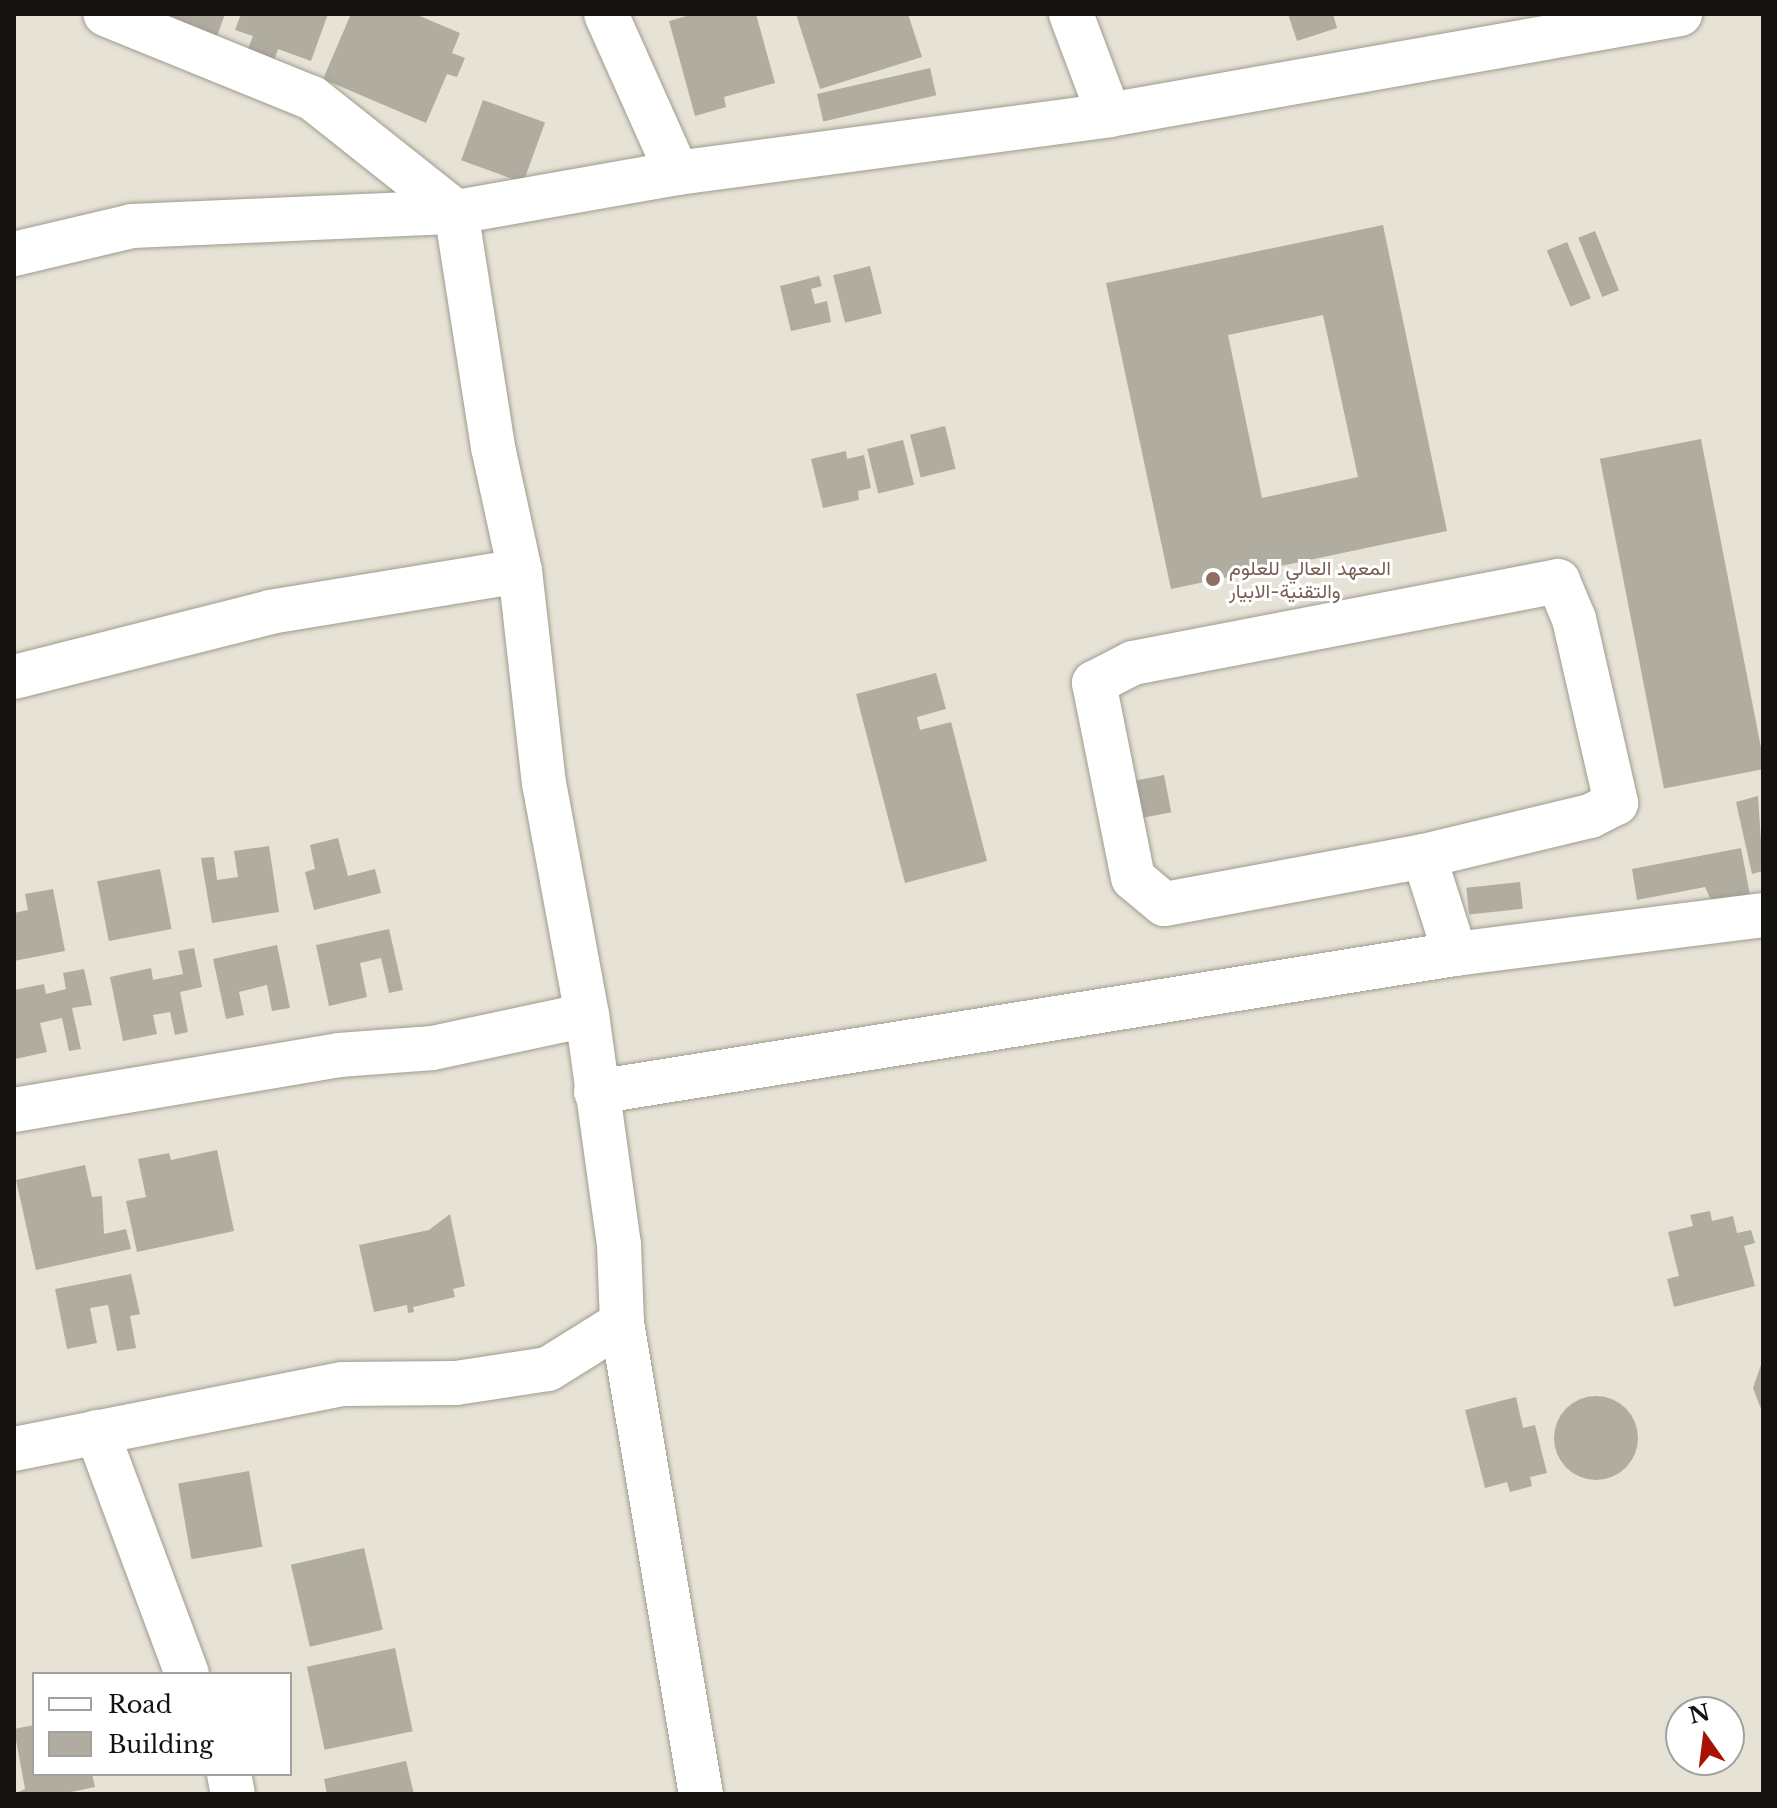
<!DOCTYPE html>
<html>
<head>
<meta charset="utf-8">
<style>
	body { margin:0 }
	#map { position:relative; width:1777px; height:1808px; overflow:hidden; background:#e6e2d5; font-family:"Libre Baskerville",Vazirmatn,serif }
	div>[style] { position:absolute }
	.building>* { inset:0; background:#b0aca0; transform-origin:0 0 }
	.round { border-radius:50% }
	.roads { filter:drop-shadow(0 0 2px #9f9b8f) drop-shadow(0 0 2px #9f9b8f) }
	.minor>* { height:44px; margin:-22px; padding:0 22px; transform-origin:22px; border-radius:22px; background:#fff }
	.dots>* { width:22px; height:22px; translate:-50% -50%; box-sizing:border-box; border:4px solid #fff; border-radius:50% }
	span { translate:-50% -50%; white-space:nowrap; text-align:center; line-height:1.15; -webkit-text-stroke:6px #fff; paint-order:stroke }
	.education-label { font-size:20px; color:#785e54 }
	.left { translate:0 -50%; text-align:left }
	.frame { position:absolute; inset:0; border:16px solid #15130f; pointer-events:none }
	.legend { position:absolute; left:32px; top:1672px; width:260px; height:104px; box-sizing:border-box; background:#fff; border:2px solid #a1a19f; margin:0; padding:10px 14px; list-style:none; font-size:24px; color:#15130f }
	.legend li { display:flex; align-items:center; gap:16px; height:40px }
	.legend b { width:40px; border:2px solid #a1a19f }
	.north { position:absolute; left:1665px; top:1696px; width:80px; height:80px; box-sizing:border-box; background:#fff; border:2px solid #a1a19f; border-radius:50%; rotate:346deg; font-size:22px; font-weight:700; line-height:32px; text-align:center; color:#15130f }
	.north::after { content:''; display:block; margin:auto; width:28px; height:36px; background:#a61303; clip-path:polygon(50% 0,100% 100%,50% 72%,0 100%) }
</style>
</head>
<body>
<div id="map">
	<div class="building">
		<div style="clip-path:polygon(161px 14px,225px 14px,217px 36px)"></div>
		<div style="clip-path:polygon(241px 14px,328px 14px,311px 61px,278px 49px,273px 64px,246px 54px,253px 36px,235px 30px)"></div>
		<div style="clip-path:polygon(351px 14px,415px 14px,460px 33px,452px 53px,465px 58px,457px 77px,447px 74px,426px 123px,323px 79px)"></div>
		<div style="clip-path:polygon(694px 14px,756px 14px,775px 83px,724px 97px,726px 107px,695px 116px,669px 21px)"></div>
		<div style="clip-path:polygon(796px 14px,908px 14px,922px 57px,820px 89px)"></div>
		<div style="clip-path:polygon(1288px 14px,1333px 14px,1337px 28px,1297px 41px)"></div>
		<div style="left:930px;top:68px;width:28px;height:116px;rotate:77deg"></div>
		<div style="left:483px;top:100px;width:66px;height:64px;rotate:20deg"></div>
		<div style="clip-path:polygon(evenodd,1383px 225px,1447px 531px,1171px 589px,1106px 283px,1383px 225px,1323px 315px,1358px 477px,1262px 498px,1228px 335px,1323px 315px)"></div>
		<div style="left:1595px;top:231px;width:64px;height:18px;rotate:68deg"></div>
		<div style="left:1567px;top:242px;width:61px;height:22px;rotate:67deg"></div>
		<div style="left:870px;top:266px;width:49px;height:38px;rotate:76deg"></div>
		<div style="clip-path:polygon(819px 276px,822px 286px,811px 289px,815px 304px,827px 301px,831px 322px,791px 331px,780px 286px)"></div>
		<div style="left:945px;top:426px;width:44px;height:36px;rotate:76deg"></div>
		<div style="left:1701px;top:439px;width:336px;height:103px;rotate:79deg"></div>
		<div style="left:903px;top:440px;width:46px;height:37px;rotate:76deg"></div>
		<div style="clip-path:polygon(846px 451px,847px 459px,864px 455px,871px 488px,858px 491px,859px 500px,823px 508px,811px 459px)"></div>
		<div style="clip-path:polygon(936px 673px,946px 709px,917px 717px,920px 730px,951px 722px,987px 861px,905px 883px,856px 694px)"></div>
		<div style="left:1164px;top:775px;width:38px;height:35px;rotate:79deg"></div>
		<div style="clip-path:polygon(1758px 796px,1763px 871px,1752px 874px,1736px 802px)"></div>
		<div style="clip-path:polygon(338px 838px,348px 876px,375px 869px,381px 893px,314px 910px,305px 872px,315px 869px,310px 845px)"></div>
		<div style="clip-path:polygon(269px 846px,279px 912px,212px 923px,201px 858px,214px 857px,217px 880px,238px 877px,234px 851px)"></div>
		<div style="clip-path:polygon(1741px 848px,1750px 895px,1712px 902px,1705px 887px,1637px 900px,1632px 869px)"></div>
		<div style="left:160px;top:869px;width:61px;height:64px;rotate:79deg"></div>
		<div style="left:1520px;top:882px;width:27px;height:54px;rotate:84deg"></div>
		<div style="clip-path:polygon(53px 889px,65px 951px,14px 961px,14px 913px,28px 910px,25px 894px)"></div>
		<div style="clip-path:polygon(389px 929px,403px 990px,389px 993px,381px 958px,360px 963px,367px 997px,329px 1006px,316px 945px)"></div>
		<div style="clip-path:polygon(277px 945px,290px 1008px,272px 1011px,267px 985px,239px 992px,244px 1015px,226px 1019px,213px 959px)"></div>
		<div style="clip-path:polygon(194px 948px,202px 987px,180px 992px,188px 1032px,175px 1035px,170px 1012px,153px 1015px,157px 1034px,123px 1041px,110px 977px,151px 968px,153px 980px,183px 974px,178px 951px)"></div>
		<div style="clip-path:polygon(84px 969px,92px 1005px,72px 1008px,81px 1049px,69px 1051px,62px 1018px,40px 1023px,47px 1052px,15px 1059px,14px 990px,44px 984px,46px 994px,66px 989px,63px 973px)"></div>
		<div style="clip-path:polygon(217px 1150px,234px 1231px,137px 1252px,126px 1201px,146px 1197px,138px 1159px,169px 1153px,171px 1160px)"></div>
		<div style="clip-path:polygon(85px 1165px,92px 1197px,102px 1196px,104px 1234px,126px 1229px,131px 1249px,36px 1270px,16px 1180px)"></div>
		<div style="clip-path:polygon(1710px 1211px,1712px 1221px,1733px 1216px,1737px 1233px,1751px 1230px,1755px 1243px,1744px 1246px,1755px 1286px,1674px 1307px,1667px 1279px,1679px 1276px,1668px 1232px,1693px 1226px,1690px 1215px)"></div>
		<div style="clip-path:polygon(450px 1214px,465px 1286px,453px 1289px,455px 1297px,413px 1307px,414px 1312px,408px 1313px,407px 1305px,374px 1312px,359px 1245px,429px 1230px)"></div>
		<div style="clip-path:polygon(131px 1274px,140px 1314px,130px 1316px,136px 1348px,117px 1351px,108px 1305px,90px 1308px,97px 1343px,67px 1349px,55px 1289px)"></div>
		<div style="clip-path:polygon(1763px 1359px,1763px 1414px,1753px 1388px)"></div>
		<div class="round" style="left:1554px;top:1396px;width:84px;height:84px"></div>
		<div style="clip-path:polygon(1516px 1397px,1523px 1428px,1535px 1425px,1547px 1473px,1530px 1477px,1532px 1486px,1510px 1492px,1507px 1482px,1485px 1488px,1465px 1410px)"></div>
		<div style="left:249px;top:1471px;width:77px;height:72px;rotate:80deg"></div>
		<div style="left:364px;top:1548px;width:84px;height:75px;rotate:77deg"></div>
		<div style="left:395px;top:1648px;width:85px;height:90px;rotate:78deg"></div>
		<div style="clip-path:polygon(34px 1725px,34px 1774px,92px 1774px,95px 1787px,61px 1794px,14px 1794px,25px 1789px,14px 1729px)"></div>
		<div style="clip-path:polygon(406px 1761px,414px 1794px,327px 1794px,324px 1779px)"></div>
	</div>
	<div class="roads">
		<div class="minor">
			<div style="left:606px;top:14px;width:174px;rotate:65.9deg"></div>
			<div style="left:1071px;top:14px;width:108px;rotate:69.4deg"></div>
			<div style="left:1109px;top:115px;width:580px;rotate:-10.03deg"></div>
			<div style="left:14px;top:254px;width:121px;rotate:-13.3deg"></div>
			<div style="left:132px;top:226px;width:324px;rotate:-2.5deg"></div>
			<div style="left:456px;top:212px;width:224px;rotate:-10deg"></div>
			<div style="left:677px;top:173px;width:436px;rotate:-7.6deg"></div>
			<div style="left:1558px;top:581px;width:41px;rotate:67.2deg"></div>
			<div style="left:1574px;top:619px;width:189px;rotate:77.1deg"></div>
			<div style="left:1616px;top:803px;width:29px;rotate:153deg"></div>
			<div style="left:1590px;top:816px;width:171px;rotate:166.5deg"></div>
			<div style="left:1424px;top:856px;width:264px;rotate:169.5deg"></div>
			<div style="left:1164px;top:904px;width:40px;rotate:-140deg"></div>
			<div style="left:1133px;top:878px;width:199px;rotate:-101.3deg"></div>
			<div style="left:1094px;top:683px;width:44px;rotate:-27.1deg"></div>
			<div style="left:1133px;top:663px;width:433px;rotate:-10.9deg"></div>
			<div style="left:14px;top:677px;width:264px;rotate:-14.2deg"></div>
			<div style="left:270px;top:612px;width:253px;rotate:-9.3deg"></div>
			<div style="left:1424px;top:856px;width:103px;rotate:72.4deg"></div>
			<div style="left:596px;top:1092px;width:870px;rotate:-9.13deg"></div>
			<div style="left:1455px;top:954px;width:310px;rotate:-7.2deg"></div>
			<div style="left:14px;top:1110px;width:330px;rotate:-9.6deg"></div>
			<div style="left:339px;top:1055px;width:94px;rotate:-4.3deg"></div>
			<div style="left:433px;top:1048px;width:157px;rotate:-12.1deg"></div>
			<div style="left:622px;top:1323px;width:478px;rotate:80.5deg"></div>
			<div style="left:97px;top:1432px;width:258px;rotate:69.6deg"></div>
			<div style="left:14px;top:1449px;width:335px;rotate:-11.2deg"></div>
			<div style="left:343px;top:1384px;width:113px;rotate:-0.5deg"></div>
			<div style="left:456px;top:1383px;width:93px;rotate:-8.7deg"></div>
			<div style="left:548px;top:1369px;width:87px;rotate:-31.9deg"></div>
			<div style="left:622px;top:1323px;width:78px;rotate:-92.2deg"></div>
			<div style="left:619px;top:1245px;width:232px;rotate:-97.9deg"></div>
			<div style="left:587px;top:1015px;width:235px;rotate:-100.5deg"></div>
			<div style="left:544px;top:784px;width:214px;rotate:-96.4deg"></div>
			<div style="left:520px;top:571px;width:127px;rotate:-102.3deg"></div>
			<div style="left:493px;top:447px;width:238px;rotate:-98.9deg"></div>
			<div style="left:456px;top:212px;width:184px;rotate:-141.6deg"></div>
			<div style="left:312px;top:98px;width:223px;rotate:-157.9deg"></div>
			<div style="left:229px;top:1774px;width:20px;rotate:79deg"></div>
		</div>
	</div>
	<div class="dots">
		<div style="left:1213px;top:579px;background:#8d6e63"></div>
	</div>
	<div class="education-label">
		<span class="left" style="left:1229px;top:580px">المعهد العالي للعلوم<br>والتقنية-الابيار</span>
	</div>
	<div class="frame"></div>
	<ul class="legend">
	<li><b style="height:10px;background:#fff"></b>Road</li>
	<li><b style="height:22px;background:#b0aca0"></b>Building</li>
	</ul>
	<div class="north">N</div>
</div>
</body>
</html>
